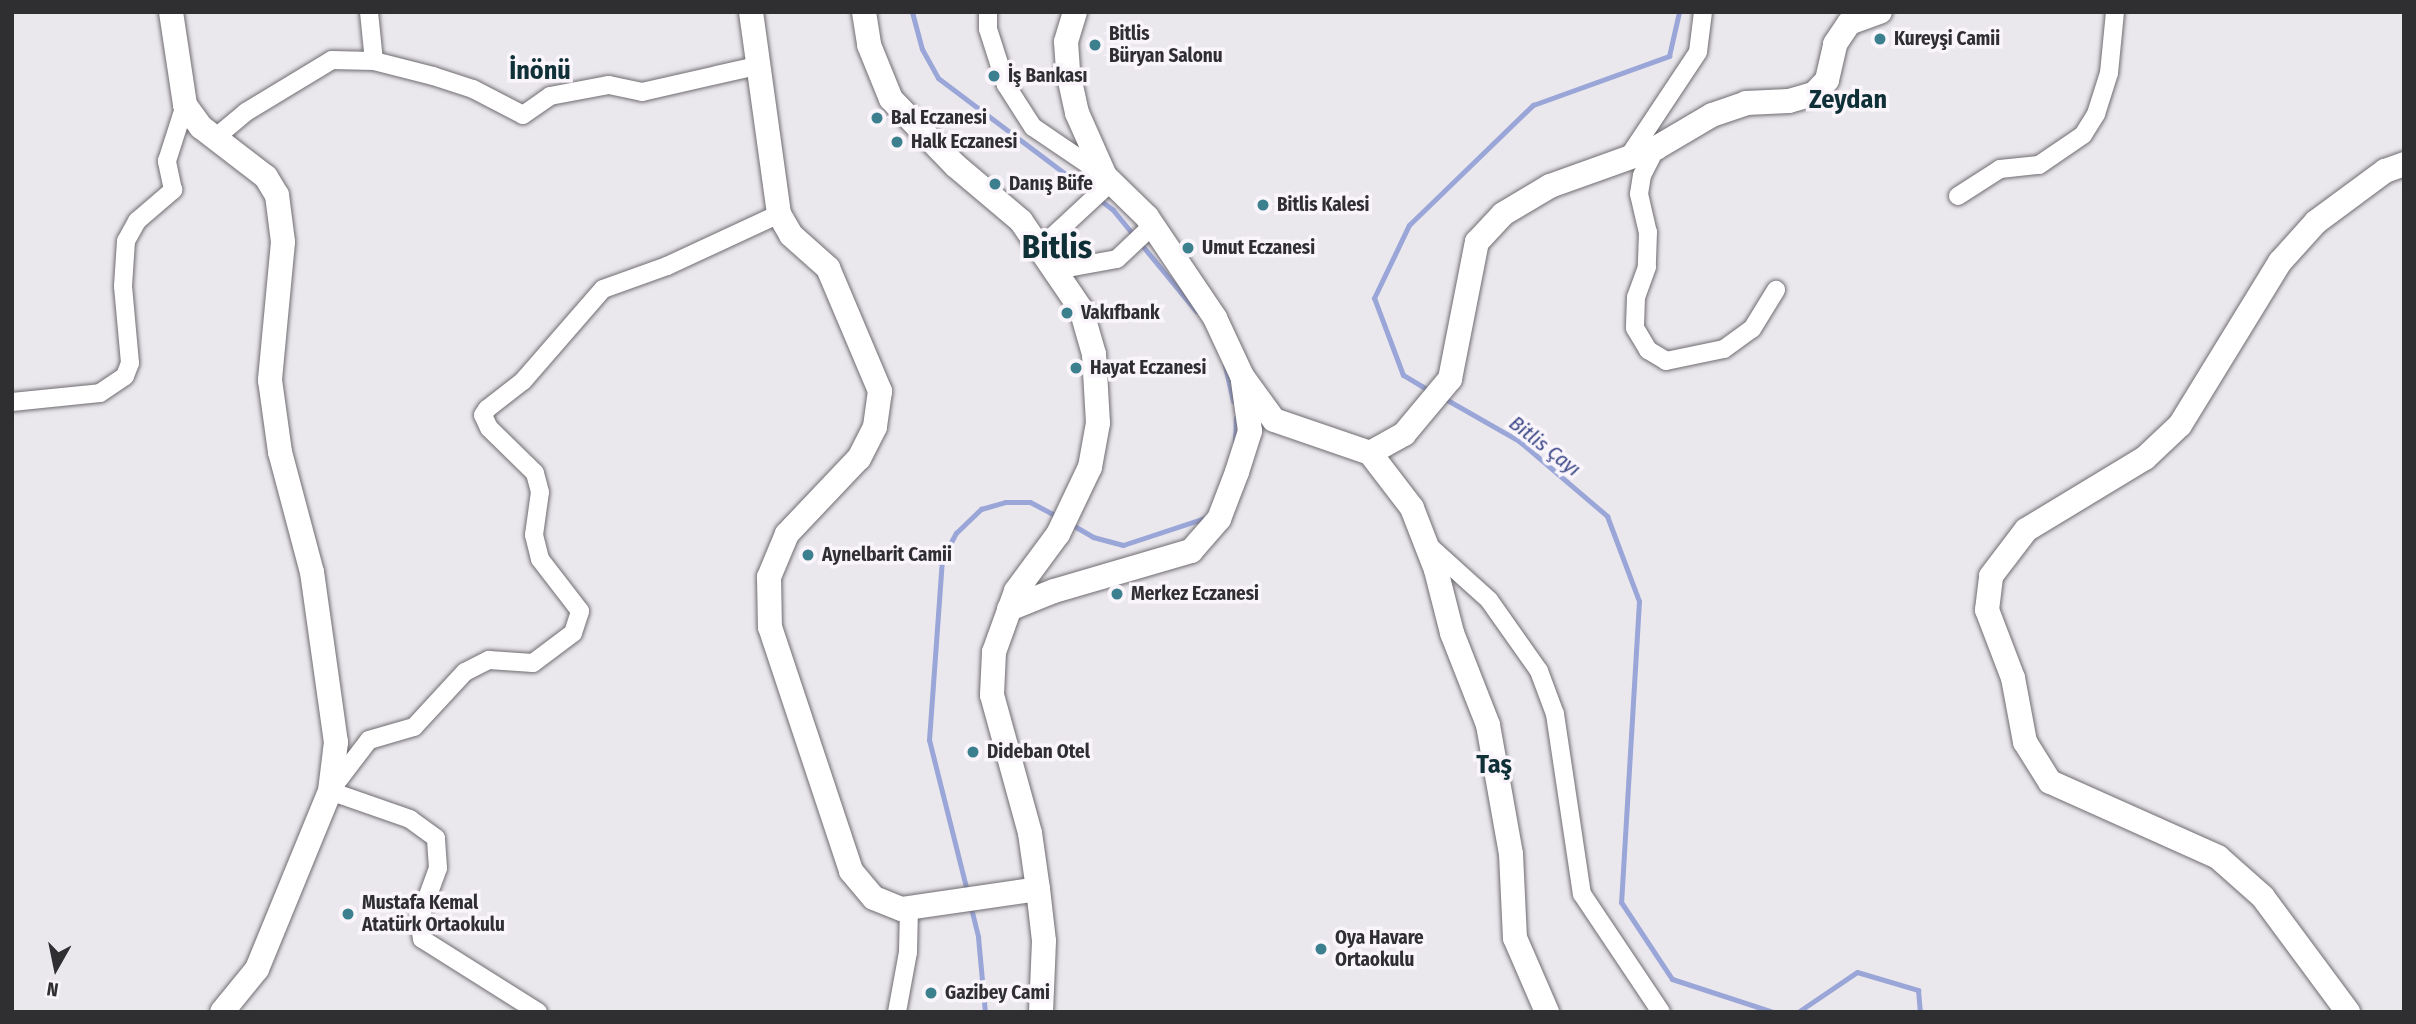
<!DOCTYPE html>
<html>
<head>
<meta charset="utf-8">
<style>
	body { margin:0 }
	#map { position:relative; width:2416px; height:1024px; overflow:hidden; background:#ebe8ed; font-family:"Fira Sans Condensed",sans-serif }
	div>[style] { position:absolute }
	.stream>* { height:5px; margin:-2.5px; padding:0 2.5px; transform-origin:2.5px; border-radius:2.5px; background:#9aa6d8 }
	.roads { filter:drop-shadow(0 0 2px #6f6c71) drop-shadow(0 0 2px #6f6c71) }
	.street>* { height:18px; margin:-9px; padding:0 9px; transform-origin:9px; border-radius:9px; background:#fff }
	.secondary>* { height:24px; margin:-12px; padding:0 12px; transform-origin:12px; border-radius:12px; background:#fff }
	.dots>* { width:19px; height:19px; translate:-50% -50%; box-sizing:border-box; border:4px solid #f9f5fb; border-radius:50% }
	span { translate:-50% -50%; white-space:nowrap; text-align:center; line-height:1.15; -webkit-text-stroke:7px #f9f5fb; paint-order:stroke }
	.poi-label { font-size:19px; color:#2f2e30; font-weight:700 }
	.left { translate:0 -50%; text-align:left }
	.water-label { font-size:21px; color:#3d4887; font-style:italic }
	.district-label { font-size:26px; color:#0f3037; font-weight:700 }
	.town-label { font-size:33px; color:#0f3037; font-weight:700 }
	.frame { position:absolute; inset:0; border:14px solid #2f2e30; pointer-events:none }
	.north { position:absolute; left:21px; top:933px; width:70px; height:70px; -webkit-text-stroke:5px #f9f5fb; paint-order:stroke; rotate:189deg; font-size:19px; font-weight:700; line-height:28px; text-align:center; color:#2f2e30 }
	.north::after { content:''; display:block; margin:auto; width:24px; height:32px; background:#2f2e30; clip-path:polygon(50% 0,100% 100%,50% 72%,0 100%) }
</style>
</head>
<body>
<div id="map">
	<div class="stream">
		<div style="left:912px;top:12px;width:38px;rotate:75deg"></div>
		<div style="left:922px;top:49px;width:33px;rotate:61deg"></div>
		<div style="left:938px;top:78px;width:219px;rotate:37deg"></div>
		<div style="left:1113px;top:210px;width:131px;rotate:50.6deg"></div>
		<div style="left:1225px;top:366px;width:36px;rotate:77deg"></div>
		<div style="left:1430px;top:391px;width:31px;rotate:-149deg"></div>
		<div style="left:1403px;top:375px;width:82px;rotate:-110.6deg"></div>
		<div style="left:1374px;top:298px;width:81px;rotate:-64.4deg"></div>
		<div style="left:1409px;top:225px;width:173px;rotate:-44.1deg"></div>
		<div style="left:1533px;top:105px;width:145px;rotate:-19.8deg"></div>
		<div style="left:1669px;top:56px;width:45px;rotate:-77.2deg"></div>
		<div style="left:1442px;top:397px;width:89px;rotate:29.7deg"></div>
		<div style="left:1519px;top:441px;width:116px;rotate:40.4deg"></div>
		<div style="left:1607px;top:516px;width:91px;rotate:69.4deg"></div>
		<div style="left:1639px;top:601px;width:302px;rotate:93.4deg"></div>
		<div style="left:1621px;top:902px;width:92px;rotate:56.5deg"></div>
		<div style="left:1672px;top:979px;width:106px;rotate:18.1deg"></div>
		<div style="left:1235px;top:443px;width:25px;rotate:-88deg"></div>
		<div style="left:1069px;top:523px;width:28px;rotate:30deg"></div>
		<div style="left:1093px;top:537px;width:31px;rotate:15deg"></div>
		<div style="left:1123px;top:545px;width:89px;rotate:-18.2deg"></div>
		<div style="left:967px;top:891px;width:156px;rotate:-104.1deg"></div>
		<div style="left:929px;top:740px;width:181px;rotate:-85.9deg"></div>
		<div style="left:942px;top:559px;width:30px;rotate:-62deg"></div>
		<div style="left:956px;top:533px;width:35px;rotate:-44deg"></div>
		<div style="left:981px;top:509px;width:25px;rotate:-16deg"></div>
		<div style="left:1005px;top:502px;width:25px"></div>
		<div style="left:1030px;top:502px;width:32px;rotate:28deg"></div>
		<div style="left:970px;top:904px;width:34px;rotate:76deg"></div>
		<div style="left:978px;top:937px;width:75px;rotate:84.7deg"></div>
		<div style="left:1798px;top:1012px;width:71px;rotate:-34.1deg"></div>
		<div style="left:1857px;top:972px;width:64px;rotate:16.4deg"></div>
		<div style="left:1918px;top:990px;width:22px;rotate:85deg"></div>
	</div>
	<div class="roads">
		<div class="street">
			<div style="left:369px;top:12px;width:49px;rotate:84.2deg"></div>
			<div style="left:988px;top:12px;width:17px;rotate:90deg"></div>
			<div style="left:988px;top:29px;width:59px;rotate:72.2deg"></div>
			<div style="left:1006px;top:85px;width:50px;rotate:57.3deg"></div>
			<div style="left:1033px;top:127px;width:87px;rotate:34.2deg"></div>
			<div style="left:215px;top:138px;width:40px;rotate:-40deg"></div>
			<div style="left:246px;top:112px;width:100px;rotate:-31.2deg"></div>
			<div style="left:332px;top:60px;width:42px;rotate:1.4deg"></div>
			<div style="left:374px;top:61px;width:61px;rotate:14.3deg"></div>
			<div style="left:433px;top:76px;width:42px;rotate:18deg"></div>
			<div style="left:473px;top:89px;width:56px;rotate:27.5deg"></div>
			<div style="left:523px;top:115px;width:33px;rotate:-35deg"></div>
			<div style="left:550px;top:96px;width:60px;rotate:-10.6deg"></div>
			<div style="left:609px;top:85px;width:34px;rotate:12deg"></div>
			<div style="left:642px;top:92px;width:122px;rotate:-12.8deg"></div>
			<div style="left:1656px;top:148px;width:30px;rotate:117deg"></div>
			<div style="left:1642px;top:175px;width:19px;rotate:99deg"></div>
			<div style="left:1639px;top:194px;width:39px;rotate:77deg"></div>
			<div style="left:1648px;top:232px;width:35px;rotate:92deg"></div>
			<div style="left:1647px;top:267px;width:32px;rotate:110deg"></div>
			<div style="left:1636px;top:297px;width:31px;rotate:92deg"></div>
			<div style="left:1635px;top:328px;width:26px;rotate:59deg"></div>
			<div style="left:1648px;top:350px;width:21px;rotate:31deg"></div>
			<div style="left:1666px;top:361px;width:59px;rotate:-11.7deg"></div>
			<div style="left:1724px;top:349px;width:34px;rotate:-36deg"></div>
			<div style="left:1752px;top:329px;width:46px;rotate:-58.4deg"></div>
			<div style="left:1627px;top:159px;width:128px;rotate:-56.4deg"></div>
			<div style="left:1698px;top:52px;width:40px;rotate:-82.9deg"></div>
			<div style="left:1958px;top:196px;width:50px;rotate:-32.7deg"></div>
			<div style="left:2000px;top:169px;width:39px;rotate:-6deg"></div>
			<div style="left:2039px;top:165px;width:53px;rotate:-34.3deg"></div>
			<div style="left:2083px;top:135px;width:25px;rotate:-58deg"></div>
			<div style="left:2096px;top:114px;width:43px;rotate:-72.4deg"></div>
			<div style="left:2109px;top:73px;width:61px;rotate:-84.4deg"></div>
			<div style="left:1040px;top:248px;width:97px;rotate:-42.9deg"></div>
			<div style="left:1057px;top:270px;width:61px;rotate:-10.4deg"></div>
			<div style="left:1117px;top:259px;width:50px;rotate:-43.4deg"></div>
			<div style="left:12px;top:402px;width:88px;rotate:-5.8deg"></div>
			<div style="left:100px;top:393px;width:30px;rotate:-34deg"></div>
			<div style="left:125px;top:376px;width:14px;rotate:-69deg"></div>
			<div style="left:130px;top:363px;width:77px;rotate:-95.2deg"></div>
			<div style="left:123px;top:286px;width:45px;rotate:-86.2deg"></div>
			<div style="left:126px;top:241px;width:23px;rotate:-61deg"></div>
			<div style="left:137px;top:221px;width:48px;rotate:-40.7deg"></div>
			<div style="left:173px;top:190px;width:30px;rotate:-102deg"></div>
			<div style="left:167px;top:161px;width:59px;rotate:-72.2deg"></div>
			<div style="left:1428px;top:545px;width:82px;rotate:42deg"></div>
			<div style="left:1489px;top:600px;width:87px;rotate:54.8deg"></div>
			<div style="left:1539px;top:671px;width:46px;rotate:69.6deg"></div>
			<div style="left:1555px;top:714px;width:182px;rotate:81.5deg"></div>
			<div style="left:1582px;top:894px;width:142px;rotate:56.2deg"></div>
			<div style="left:538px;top:1012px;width:137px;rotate:-147.8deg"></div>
			<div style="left:422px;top:939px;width:19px;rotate:-99deg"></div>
			<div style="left:419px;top:920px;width:55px;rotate:-69.9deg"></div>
			<div style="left:438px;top:868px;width:30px;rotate:-94deg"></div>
			<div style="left:436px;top:838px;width:32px;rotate:-144deg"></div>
			<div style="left:410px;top:819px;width:85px;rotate:-160.7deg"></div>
			<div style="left:330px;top:791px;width:64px;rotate:-52.6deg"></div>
			<div style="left:369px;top:740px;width:47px;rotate:-16.1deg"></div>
			<div style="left:414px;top:727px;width:75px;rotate:-47.2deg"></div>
			<div style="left:465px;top:672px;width:27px;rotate:-27deg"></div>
			<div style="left:489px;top:660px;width:44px;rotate:3.9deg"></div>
			<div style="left:533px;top:663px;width:50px;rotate:-36.9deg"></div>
			<div style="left:573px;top:633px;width:23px;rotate:-72deg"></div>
			<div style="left:580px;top:611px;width:66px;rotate:-127.6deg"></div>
			<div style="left:540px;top:559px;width:25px;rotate:-104deg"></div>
			<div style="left:534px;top:535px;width:43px;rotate:-82.1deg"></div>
			<div style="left:540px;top:492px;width:20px;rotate:-105deg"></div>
			<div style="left:535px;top:473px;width:64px;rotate:-135.6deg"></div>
			<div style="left:489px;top:428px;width:14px;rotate:-115deg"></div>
			<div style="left:483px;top:415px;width:7px;rotate:-56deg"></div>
			<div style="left:487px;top:409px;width:46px;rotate:-37.9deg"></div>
			<div style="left:523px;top:381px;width:122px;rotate:-49deg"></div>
			<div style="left:603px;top:289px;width:68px;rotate:-19.8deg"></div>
			<div style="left:667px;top:266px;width:123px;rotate:-24.9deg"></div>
			<div style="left:897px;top:1012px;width:61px;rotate:-79.6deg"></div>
			<div style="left:908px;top:952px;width:44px;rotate:-88.7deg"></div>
		</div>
		<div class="secondary">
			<div style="left:171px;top:12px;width:94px;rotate:81.4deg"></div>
			<div style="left:185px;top:105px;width:27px;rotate:54deg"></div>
			<div style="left:201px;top:127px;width:82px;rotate:37.6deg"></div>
			<div style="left:266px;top:177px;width:21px;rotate:59deg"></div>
			<div style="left:277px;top:195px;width:47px;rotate:82.7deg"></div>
			<div style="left:283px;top:242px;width:139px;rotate:95.4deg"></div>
			<div style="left:270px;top:380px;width:73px;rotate:82.1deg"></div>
			<div style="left:280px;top:452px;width:124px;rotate:75.1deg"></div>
			<div style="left:312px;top:572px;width:172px;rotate:82deg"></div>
			<div style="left:336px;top:742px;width:49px;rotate:97deg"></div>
			<div style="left:330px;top:791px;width:192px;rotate:112.3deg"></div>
			<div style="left:257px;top:969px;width:55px;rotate:129.1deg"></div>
			<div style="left:751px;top:12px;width:204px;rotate:82.1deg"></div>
			<div style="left:779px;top:214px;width:24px;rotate:60deg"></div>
			<div style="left:791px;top:235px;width:50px;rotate:41.7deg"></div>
			<div style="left:828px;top:268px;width:134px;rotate:67.1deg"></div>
			<div style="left:880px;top:391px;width:36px;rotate:98deg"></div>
			<div style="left:875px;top:427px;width:35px;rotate:117deg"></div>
			<div style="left:859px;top:458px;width:105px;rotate:133.5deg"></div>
			<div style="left:787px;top:534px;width:47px;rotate:112.7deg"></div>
			<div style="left:769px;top:577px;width:50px;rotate:88.9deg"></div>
			<div style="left:770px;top:627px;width:257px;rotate:71.6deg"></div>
			<div style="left:851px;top:871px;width:35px;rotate:50deg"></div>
			<div style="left:874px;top:898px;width:29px;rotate:22deg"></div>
			<div style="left:901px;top:909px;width:138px;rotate:-8.3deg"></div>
			<div style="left:864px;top:12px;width:33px;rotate:81deg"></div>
			<div style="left:869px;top:45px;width:58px;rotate:67.8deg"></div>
			<div style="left:891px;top:99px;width:93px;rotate:45.9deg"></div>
			<div style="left:956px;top:166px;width:85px;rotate:40.2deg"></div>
			<div style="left:1021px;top:221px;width:107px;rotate:55.7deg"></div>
			<div style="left:1081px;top:309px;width:47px;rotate:73.9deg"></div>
			<div style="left:1094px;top:354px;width:69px;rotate:86.7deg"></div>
			<div style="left:1098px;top:423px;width:45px;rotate:100.3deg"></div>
			<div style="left:1090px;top:467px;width:74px;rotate:115.5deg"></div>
			<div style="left:1058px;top:534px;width:71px;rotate:126.4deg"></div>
			<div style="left:1016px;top:591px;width:65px;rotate:109.8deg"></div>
			<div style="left:994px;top:652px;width:43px;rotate:92.7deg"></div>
			<div style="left:992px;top:695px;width:143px;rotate:74.6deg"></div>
			<div style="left:1030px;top:833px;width:57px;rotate:81.9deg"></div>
			<div style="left:1038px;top:889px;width:52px;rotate:83.4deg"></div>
			<div style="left:1044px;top:941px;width:71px;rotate:92.4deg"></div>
			<div style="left:1075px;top:12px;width:31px;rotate:107deg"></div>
			<div style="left:1066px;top:42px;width:30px;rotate:86deg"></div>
			<div style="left:1068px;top:72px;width:42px;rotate:77.6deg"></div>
			<div style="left:1077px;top:113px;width:69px;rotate:66deg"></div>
			<div style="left:1105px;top:176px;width:59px;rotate:44.3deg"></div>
			<div style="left:1147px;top:217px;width:122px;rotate:56deg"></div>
			<div style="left:1215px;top:318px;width:64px;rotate:65deg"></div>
			<div style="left:1242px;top:376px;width:54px;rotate:54deg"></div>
			<div style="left:1274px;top:420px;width:102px;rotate:19deg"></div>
			<div style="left:1370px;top:453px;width:69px;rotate:52.6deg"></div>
			<div style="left:1412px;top:508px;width:66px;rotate:68.8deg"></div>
			<div style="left:1436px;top:570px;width:65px;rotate:75.7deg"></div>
			<div style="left:1452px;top:633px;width:99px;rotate:68.6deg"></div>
			<div style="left:1488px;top:725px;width:131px;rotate:79.9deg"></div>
			<div style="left:1511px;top:854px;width:84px;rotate:87.3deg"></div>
			<div style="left:1515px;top:938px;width:81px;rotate:66.6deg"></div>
			<div style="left:1370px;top:453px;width:39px;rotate:-29deg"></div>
			<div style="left:1404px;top:434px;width:72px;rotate:-50.1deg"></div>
			<div style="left:1450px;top:379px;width:140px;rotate:-78.9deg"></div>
			<div style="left:1477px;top:242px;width:38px;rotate:-47deg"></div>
			<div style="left:1503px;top:214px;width:55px;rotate:-30.8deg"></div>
			<div style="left:1550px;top:186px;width:113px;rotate:-19.7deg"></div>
			<div style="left:1656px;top:148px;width:65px;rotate:-30.5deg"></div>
			<div style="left:1712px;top:115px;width:36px;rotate:-19deg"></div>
			<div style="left:1746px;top:103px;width:43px;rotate:-2.7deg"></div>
			<div style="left:1789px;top:101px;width:26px;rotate:-16deg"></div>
			<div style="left:1814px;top:94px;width:19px;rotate:-47deg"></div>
			<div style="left:1827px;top:80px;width:37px;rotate:-77deg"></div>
			<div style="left:1835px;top:44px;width:25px;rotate:-56deg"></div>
			<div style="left:1849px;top:23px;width:33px;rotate:-20deg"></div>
			<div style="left:1009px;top:609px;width:48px;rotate:-21.8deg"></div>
			<div style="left:1054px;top:591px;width:143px;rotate:-16.3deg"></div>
			<div style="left:1191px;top:551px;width:43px;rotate:-48.8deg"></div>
			<div style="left:1219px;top:519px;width:50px;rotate:-69deg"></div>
			<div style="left:1237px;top:472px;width:43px;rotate:-72.4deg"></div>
			<div style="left:1250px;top:431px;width:50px;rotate:-98deg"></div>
			<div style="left:2348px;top:1012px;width:143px;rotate:-126.5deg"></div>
			<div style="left:2263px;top:897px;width:60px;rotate:-138.4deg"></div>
			<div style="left:2218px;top:857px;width:184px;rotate:-155.9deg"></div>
			<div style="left:2050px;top:782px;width:47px;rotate:-122deg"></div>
			<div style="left:2025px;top:742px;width:65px;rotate:-100.6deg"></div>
			<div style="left:2013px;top:678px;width:73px;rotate:-110.9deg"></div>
			<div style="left:1987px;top:610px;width:34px;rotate:-83deg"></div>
			<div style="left:1991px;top:576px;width:58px;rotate:-52.7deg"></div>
			<div style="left:2026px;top:530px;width:139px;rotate:-31.2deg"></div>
			<div style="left:2145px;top:458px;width:48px;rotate:-43.3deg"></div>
			<div style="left:2180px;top:425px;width:191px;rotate:-58.5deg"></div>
			<div style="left:2280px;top:262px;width:54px;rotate:-48deg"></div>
			<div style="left:2316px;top:222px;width:86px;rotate:-36.5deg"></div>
			<div style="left:2385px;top:171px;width:20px;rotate:-20deg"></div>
		</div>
	</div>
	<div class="dots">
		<div style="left:1880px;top:39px;background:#3c808f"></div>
		<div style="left:1095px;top:45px;background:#3c808f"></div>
		<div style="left:994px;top:76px;background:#3c808f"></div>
		<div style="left:877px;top:118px;background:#3c808f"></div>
		<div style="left:897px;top:142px;background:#3c808f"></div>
		<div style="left:995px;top:184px;background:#3c808f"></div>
		<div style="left:1263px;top:205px;background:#3c808f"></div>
		<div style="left:1188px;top:248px;background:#3c808f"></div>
		<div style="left:1067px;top:313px;background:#3c808f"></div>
		<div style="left:1076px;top:368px;background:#3c808f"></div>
		<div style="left:808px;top:555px;background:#3c808f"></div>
		<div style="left:1117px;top:594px;background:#3c808f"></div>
		<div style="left:973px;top:752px;background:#3c808f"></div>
		<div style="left:348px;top:914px;background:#3c808f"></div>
		<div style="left:1321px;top:949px;background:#3c808f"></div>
		<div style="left:931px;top:993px;background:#3c808f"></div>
	</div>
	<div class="poi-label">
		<span class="left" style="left:1109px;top:45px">Bitlis<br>Büryan Salonu</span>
		<span class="left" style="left:1894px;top:39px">Kureyşi Camii</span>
		<span class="left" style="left:1008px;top:76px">İş Bankası</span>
		<span class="left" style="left:891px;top:118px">Bal Eczanesi</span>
		<span class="left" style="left:911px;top:142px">Halk Eczanesi</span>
		<span class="left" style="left:1009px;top:184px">Danış Büfe</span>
		<span class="left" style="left:1277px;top:205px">Bitlis Kalesi</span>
		<span class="left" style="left:1202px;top:248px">Umut Eczanesi</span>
		<span class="left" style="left:1081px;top:313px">Vakıfbank</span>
		<span class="left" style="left:1090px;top:368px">Hayat Eczanesi</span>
		<span class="left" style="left:822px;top:555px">Aynelbarit Camii</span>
		<span class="left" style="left:1131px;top:594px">Merkez Eczanesi</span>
		<span class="left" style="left:987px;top:752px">Dideban Otel</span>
		<span class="left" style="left:362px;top:914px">Mustafa Kemal<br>Atatürk Ortaokulu</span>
		<span class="left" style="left:1335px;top:949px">Oya Havare<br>Ortaokulu</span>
		<span class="left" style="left:945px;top:993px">Gazibey Cami</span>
	</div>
	<div class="water-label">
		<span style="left:1545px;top:446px;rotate:38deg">Bitlis Çayı</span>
	</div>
	<div class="district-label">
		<span style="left:540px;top:71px">İnönü</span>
		<span style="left:1848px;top:100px">Zeydan</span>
		<span style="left:1494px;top:765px">Taş</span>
	</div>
	<div class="town-label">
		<span style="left:1057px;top:248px">Bitlis</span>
	</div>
	<div class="frame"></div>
	<div class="north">N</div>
</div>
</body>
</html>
